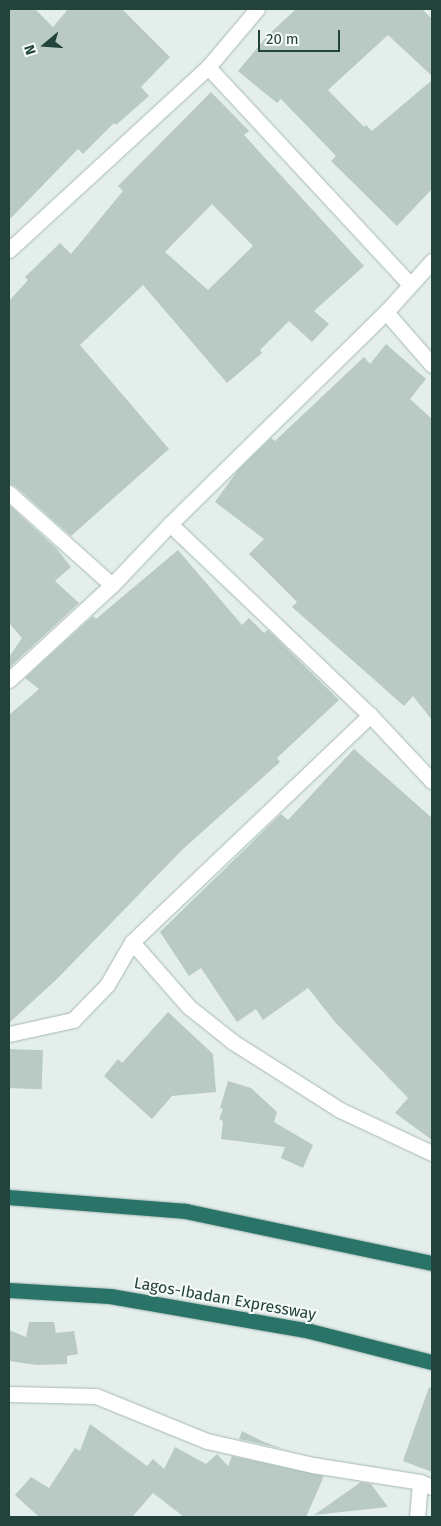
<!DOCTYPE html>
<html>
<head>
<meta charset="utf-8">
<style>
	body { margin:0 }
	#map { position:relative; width:441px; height:1526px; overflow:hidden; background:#e4efeb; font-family:"Fira Sans",sans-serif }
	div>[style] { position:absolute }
	.building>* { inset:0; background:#b9cac4; transform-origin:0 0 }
	.roads { filter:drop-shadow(0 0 1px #a6b8b3) drop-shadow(0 0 1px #a6b8b3) }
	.street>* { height:15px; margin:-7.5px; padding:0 7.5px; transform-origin:7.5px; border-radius:7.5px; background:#fff }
	.highway>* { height:15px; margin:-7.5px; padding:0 7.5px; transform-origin:7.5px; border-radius:7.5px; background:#2a7369 }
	span { translate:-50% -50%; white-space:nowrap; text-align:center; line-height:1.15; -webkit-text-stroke:4px #f6fbf9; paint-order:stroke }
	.street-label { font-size:16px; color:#21433c }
	.frame { position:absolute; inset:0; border:10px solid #21433c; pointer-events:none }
	.north { position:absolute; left:20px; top:20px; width:50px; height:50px; -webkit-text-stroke:4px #f6fbf9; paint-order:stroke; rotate:252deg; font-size:14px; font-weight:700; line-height:20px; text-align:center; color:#21433c }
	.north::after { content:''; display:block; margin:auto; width:18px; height:22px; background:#21433c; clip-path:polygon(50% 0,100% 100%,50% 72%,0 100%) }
	.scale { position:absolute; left:258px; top:30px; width:82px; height:22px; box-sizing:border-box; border:2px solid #21433c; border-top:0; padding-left:6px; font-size:15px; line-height:18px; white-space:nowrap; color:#21433c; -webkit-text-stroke:4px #f6fbf9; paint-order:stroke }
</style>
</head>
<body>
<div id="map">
	<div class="building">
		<div style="clip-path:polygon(9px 9px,35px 9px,53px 27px,68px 9px,122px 9px,170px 57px,141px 87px,149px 96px,116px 125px,114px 123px,83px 154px,78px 149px,9px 220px)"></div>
		<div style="clip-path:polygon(296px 9px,422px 9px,432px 19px,432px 76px,388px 35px,328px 90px,364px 127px,366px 125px,372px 131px,432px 80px,432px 189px,397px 226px,331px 161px,336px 156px,281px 99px,277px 103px,238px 71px,268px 35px)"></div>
		<div style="clip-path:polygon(evenodd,211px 92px,249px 131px,244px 135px,364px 266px,314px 311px,329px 324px,312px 342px,289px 321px,260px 350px,262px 353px,227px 383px,143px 285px,80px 345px,169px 449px,71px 536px,15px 486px,9px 484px,9px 301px,28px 280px,25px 277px,60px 243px,71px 254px,123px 191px,118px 186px,211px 92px,212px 204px,253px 246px,208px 290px,165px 252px,212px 204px)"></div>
		<div style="clip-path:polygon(386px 344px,426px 379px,410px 399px,432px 419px,432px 720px,413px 696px,404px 706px,292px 607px,297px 602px,249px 554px,264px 539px,215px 502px,238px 470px,271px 438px,275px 441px,364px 357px,370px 364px)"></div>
		<div style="clip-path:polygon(9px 505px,57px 549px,71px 567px,55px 581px,79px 603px,10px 667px,9px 657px,22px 638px,9px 623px)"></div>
		<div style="clip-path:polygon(178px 550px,242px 625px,249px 618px,264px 633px,268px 630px,339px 700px,277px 758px,280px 762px,182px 850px,57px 979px,9px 1023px,9px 715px,39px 689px,25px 678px,93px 616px,96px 619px)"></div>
		<div style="clip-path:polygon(354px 749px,432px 818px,432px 1140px,395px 1113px,408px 1098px,335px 1022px,308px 988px,263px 1020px,256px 1009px,237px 1022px,201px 968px,189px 976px,160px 932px,281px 814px,288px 820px)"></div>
		<div style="clip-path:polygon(168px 1012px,213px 1054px,216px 1092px,172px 1096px,152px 1119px,104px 1076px,118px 1059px,122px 1063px)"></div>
		<div style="left:9px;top:1049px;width:34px;height:39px;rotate:2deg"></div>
		<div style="clip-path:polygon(228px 1081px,251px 1088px,277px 1112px,274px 1122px,313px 1145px,303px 1168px,281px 1158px,285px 1147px,221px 1139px,223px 1121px,219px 1119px,223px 1109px,220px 1108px)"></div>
		<div style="clip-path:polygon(29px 1322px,54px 1322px,56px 1333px,74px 1331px,78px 1354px,67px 1356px,67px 1364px,37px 1365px,9px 1361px,9px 1330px,26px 1337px)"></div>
		<div style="clip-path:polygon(429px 1387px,432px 1388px,432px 1472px,403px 1461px)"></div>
		<div style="clip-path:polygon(90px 1424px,147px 1466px,153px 1459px,164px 1469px,175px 1447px,206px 1464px,217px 1454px,228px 1466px,232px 1456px,324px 1476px,306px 1517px,184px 1517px,153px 1493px,132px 1517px,39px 1517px,15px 1495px,31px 1477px,49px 1488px,75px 1448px,80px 1451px)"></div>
		<div style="clip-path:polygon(242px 1431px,264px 1442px,284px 1449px,239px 1439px)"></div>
		<div style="clip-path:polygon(361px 1482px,371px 1484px,388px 1507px,314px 1515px)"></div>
	</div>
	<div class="roads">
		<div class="street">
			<div style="left:208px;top:67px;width:296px;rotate:47.1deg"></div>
			<div style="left:9px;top:250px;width:270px;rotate:-42.6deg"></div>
			<div style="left:208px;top:67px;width:76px;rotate:-49.8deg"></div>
			<div style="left:386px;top:312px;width:70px;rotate:49deg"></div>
			<div style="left:9px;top:493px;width:138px;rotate:41.8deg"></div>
			<div style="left:170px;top:524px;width:277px;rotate:43.7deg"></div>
			<div style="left:370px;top:715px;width:91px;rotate:46.8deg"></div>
			<div style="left:9px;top:680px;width:140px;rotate:-42.7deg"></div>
			<div style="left:112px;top:585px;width:84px;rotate:-46.4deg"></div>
			<div style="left:170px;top:524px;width:303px;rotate:-44.5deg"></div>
			<div style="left:386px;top:312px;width:69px;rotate:-48deg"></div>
			<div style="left:132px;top:942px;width:86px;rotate:48.8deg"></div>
			<div style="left:189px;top:1007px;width:56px;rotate:38.5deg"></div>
			<div style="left:233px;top:1042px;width:127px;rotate:32.4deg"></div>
			<div style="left:340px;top:1110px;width:102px;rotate:25.1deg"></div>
			<div style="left:9px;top:1034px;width:66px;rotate:-12.3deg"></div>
			<div style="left:73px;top:1020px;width:49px;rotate:-45.8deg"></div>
			<div style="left:107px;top:985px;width:50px;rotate:-59.8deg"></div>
			<div style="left:132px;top:942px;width:329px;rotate:-43.6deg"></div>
			<div style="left:9px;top:1394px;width:87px;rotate:1.3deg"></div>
			<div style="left:96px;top:1396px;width:120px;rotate:22.1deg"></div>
			<div style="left:207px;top:1441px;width:109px;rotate:12.8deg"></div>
			<div style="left:313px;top:1465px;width:108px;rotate:9deg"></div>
			<div style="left:420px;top:1482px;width:13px;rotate:23deg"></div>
			<div style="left:417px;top:1517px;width:35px;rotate:-85deg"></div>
		</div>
		<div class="highway">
			<div style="left:9px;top:1197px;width:177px;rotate:4.5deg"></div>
			<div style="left:185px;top:1211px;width:252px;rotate:11.9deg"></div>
			<div style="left:9px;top:1290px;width:101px;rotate:3.4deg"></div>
			<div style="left:110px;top:1296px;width:203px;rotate:9.9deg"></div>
			<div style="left:310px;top:1331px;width:126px;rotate:14.3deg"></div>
		</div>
	</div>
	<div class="street-label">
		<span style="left:225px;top:1299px;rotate:10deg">Lagos-Ibadan Expressway</span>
	</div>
	<div class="frame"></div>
	<div class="north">N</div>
	<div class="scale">20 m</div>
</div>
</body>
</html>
